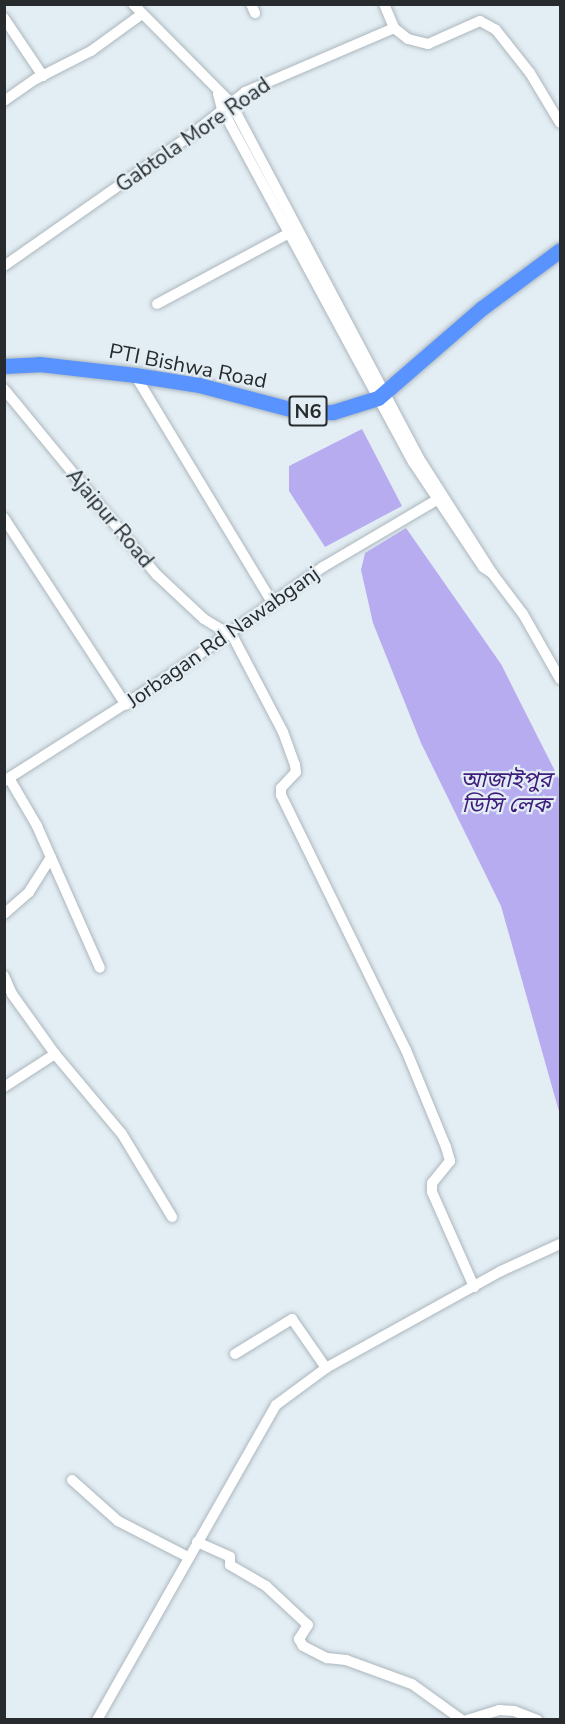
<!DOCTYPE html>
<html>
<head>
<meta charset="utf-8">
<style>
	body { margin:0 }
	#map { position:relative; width:565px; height:1724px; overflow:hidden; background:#e3eef4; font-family:"Nunito Sans","Noto Sans Bengali",sans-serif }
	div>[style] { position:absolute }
	.water>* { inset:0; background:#b8acf1 }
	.roads { filter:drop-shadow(0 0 2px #acb7bd) drop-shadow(0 0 2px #acb7bd) }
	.minor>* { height:10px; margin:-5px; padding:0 5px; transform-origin:5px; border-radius:5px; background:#fff }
	.highway>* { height:15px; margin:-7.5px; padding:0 7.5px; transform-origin:7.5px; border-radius:7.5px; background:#5893ff }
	span { translate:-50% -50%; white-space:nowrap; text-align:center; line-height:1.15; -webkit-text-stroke:4.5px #e3eef4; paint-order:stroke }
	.shield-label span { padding:2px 4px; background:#e3eef4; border:2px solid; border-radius:4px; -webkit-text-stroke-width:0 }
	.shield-label { font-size:20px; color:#272b2d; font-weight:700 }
	.street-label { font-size:21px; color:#272b2d }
	.water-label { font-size:22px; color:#3e1b7d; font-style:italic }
	.frame { position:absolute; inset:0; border:6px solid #272b2d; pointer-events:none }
</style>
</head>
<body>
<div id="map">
	<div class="water">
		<div style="clip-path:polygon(362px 429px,402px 506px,325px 547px,289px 491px,289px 466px)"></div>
		<div style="clip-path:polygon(406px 528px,501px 664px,560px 781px,560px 1115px,501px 906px,421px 743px,373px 623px,361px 570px,365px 553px)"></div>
	</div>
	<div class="roads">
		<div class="minor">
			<div style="left:133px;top:4px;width:139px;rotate:45.3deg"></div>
			<div style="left:231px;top:103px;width:408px;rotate:62.1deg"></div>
			<div style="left:422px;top:463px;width:130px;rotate:57.5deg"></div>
			<div style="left:251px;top:4px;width:10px;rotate:66deg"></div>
			<div style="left:384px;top:4px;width:26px;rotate:67deg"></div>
			<div style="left:394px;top:28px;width:18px;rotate:38deg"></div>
			<div style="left:408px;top:39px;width:21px;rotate:14deg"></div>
			<div style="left:428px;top:44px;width:57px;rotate:-23.9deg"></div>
			<div style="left:480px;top:21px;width:18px;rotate:29deg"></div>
			<div style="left:496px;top:30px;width:55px;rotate:51.7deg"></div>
			<div style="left:530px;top:73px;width:58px;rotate:59deg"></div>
			<div style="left:4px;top:18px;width:70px;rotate:56.1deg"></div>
			<div style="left:218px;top:94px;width:16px;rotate:75deg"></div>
			<div style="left:222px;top:109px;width:401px;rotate:61.6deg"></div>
			<div style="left:413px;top:462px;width:126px;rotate:56.3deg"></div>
			<div style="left:483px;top:567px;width:11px;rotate:34deg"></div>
			<div style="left:492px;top:573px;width:51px;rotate:52.9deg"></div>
			<div style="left:523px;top:614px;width:75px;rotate:60.4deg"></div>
			<div style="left:4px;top:101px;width:39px;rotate:-35deg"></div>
			<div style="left:36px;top:79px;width:62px;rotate:-27deg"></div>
			<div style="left:91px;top:51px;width:63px;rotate:-36deg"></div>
			<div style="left:4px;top:266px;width:228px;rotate:-35deg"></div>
			<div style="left:191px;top:135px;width:69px;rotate:-38.5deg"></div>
			<div style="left:245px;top:92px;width:162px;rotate:-23.2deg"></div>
			<div style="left:157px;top:304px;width:157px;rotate:-28.2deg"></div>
			<div style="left:135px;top:375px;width:265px;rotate:58.9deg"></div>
			<div style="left:4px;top:389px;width:241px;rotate:50.6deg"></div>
			<div style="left:157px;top:575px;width:64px;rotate:43.1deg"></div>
			<div style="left:204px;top:619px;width:29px;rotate:31deg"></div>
			<div style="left:4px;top:518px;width:223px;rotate:56.9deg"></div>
			<div style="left:231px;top:633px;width:112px;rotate:62.3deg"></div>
			<div style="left:283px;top:732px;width:35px;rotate:70deg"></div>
			<div style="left:295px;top:765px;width:7px;rotate:82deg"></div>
			<div style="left:296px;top:772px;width:22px;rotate:133deg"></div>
			<div style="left:281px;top:788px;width:7px;rotate:90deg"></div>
			<div style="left:281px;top:795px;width:284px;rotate:63.9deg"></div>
			<div style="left:406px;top:1050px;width:105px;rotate:67.6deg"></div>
			<div style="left:446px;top:1147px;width:15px;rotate:74deg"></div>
			<div style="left:450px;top:1161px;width:28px;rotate:129deg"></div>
			<div style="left:432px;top:1183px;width:9px;rotate:90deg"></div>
			<div style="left:432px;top:1192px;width:104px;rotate:66.1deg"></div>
			<div style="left:9px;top:778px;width:56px;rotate:59.7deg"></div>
			<div style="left:37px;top:826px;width:155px;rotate:66.1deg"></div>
			<div style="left:4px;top:781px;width:193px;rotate:-32.5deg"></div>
			<div style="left:167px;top:677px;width:191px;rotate:-35.2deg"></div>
			<div style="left:323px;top:567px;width:138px;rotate:-30.5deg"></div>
			<div style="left:4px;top:914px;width:33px;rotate:-41deg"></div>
			<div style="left:29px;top:892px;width:41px;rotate:-57.8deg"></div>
			<div style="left:4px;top:976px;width:20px;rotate:66deg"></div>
			<div style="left:12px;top:994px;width:74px;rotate:54.4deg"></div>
			<div style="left:55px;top:1054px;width:104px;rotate:50.1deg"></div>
			<div style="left:122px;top:1134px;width:97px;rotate:58.9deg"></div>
			<div style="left:4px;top:1087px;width:61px;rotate:-32.9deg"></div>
			<div style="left:235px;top:1354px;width:67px;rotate:-31.6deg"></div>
			<div style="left:292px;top:1319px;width:60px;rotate:55.2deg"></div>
			<div style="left:72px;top:1480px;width:62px;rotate:41.7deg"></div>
			<div style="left:118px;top:1521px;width:79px;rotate:27.2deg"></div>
			<div style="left:197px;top:1542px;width:36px;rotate:24deg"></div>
			<div style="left:230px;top:1557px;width:8px;rotate:90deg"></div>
			<div style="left:230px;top:1565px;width:42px;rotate:30.3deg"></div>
			<div style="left:266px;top:1586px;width:57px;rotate:42.9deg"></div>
			<div style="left:308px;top:1625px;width:17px;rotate:123deg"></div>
			<div style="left:299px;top:1639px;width:8px;rotate:60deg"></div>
			<div style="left:303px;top:1646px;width:27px;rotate:27deg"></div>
			<div style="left:327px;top:1658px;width:19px;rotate:6deg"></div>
			<div style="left:346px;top:1660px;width:70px;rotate:20deg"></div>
			<div style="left:412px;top:1684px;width:62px;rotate:35.8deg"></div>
			<div style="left:97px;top:1720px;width:362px;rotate:-60.4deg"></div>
			<div style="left:276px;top:1405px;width:62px;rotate:-36.5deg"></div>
			<div style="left:326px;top:1368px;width:200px;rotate:-29deg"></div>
			<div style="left:501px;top:1271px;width:65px;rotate:-24.6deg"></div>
			<div style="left:467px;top:1720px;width:34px;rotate:-17deg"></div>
			<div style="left:499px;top:1710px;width:15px;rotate:4deg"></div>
			<div style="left:514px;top:1711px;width:25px;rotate:21deg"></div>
		</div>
		<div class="highway">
			<div style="left:4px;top:366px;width:35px;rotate:-3deg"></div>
			<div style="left:39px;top:364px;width:97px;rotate:6.5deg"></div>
			<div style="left:135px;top:375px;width:65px;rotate:8.9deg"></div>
			<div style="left:199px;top:385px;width:102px;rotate:14.7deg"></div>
			<div style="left:298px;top:411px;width:35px;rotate:2deg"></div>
			<div style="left:333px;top:412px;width:47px;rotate:-17.3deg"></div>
			<div style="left:378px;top:398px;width:138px;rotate:-40.9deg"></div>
			<div style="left:482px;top:308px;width:97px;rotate:-36.6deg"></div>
		</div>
	</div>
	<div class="shield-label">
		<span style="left:308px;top:411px">N6</span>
	</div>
	<div class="street-label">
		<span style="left:193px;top:135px;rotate:-35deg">Gabtola More Road</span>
		<span style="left:188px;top:366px;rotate:11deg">PTI Bishwa Road</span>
		<span style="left:110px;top:518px;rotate:50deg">Ajaipur Road</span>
		<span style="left:223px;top:637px;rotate:-35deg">Jorbagan Rd Nawabganj</span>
	</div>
	<div class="water-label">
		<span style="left:506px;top:793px">আজাইপুর<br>ডিসি লেক</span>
	</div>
	<div class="frame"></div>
</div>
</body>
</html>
